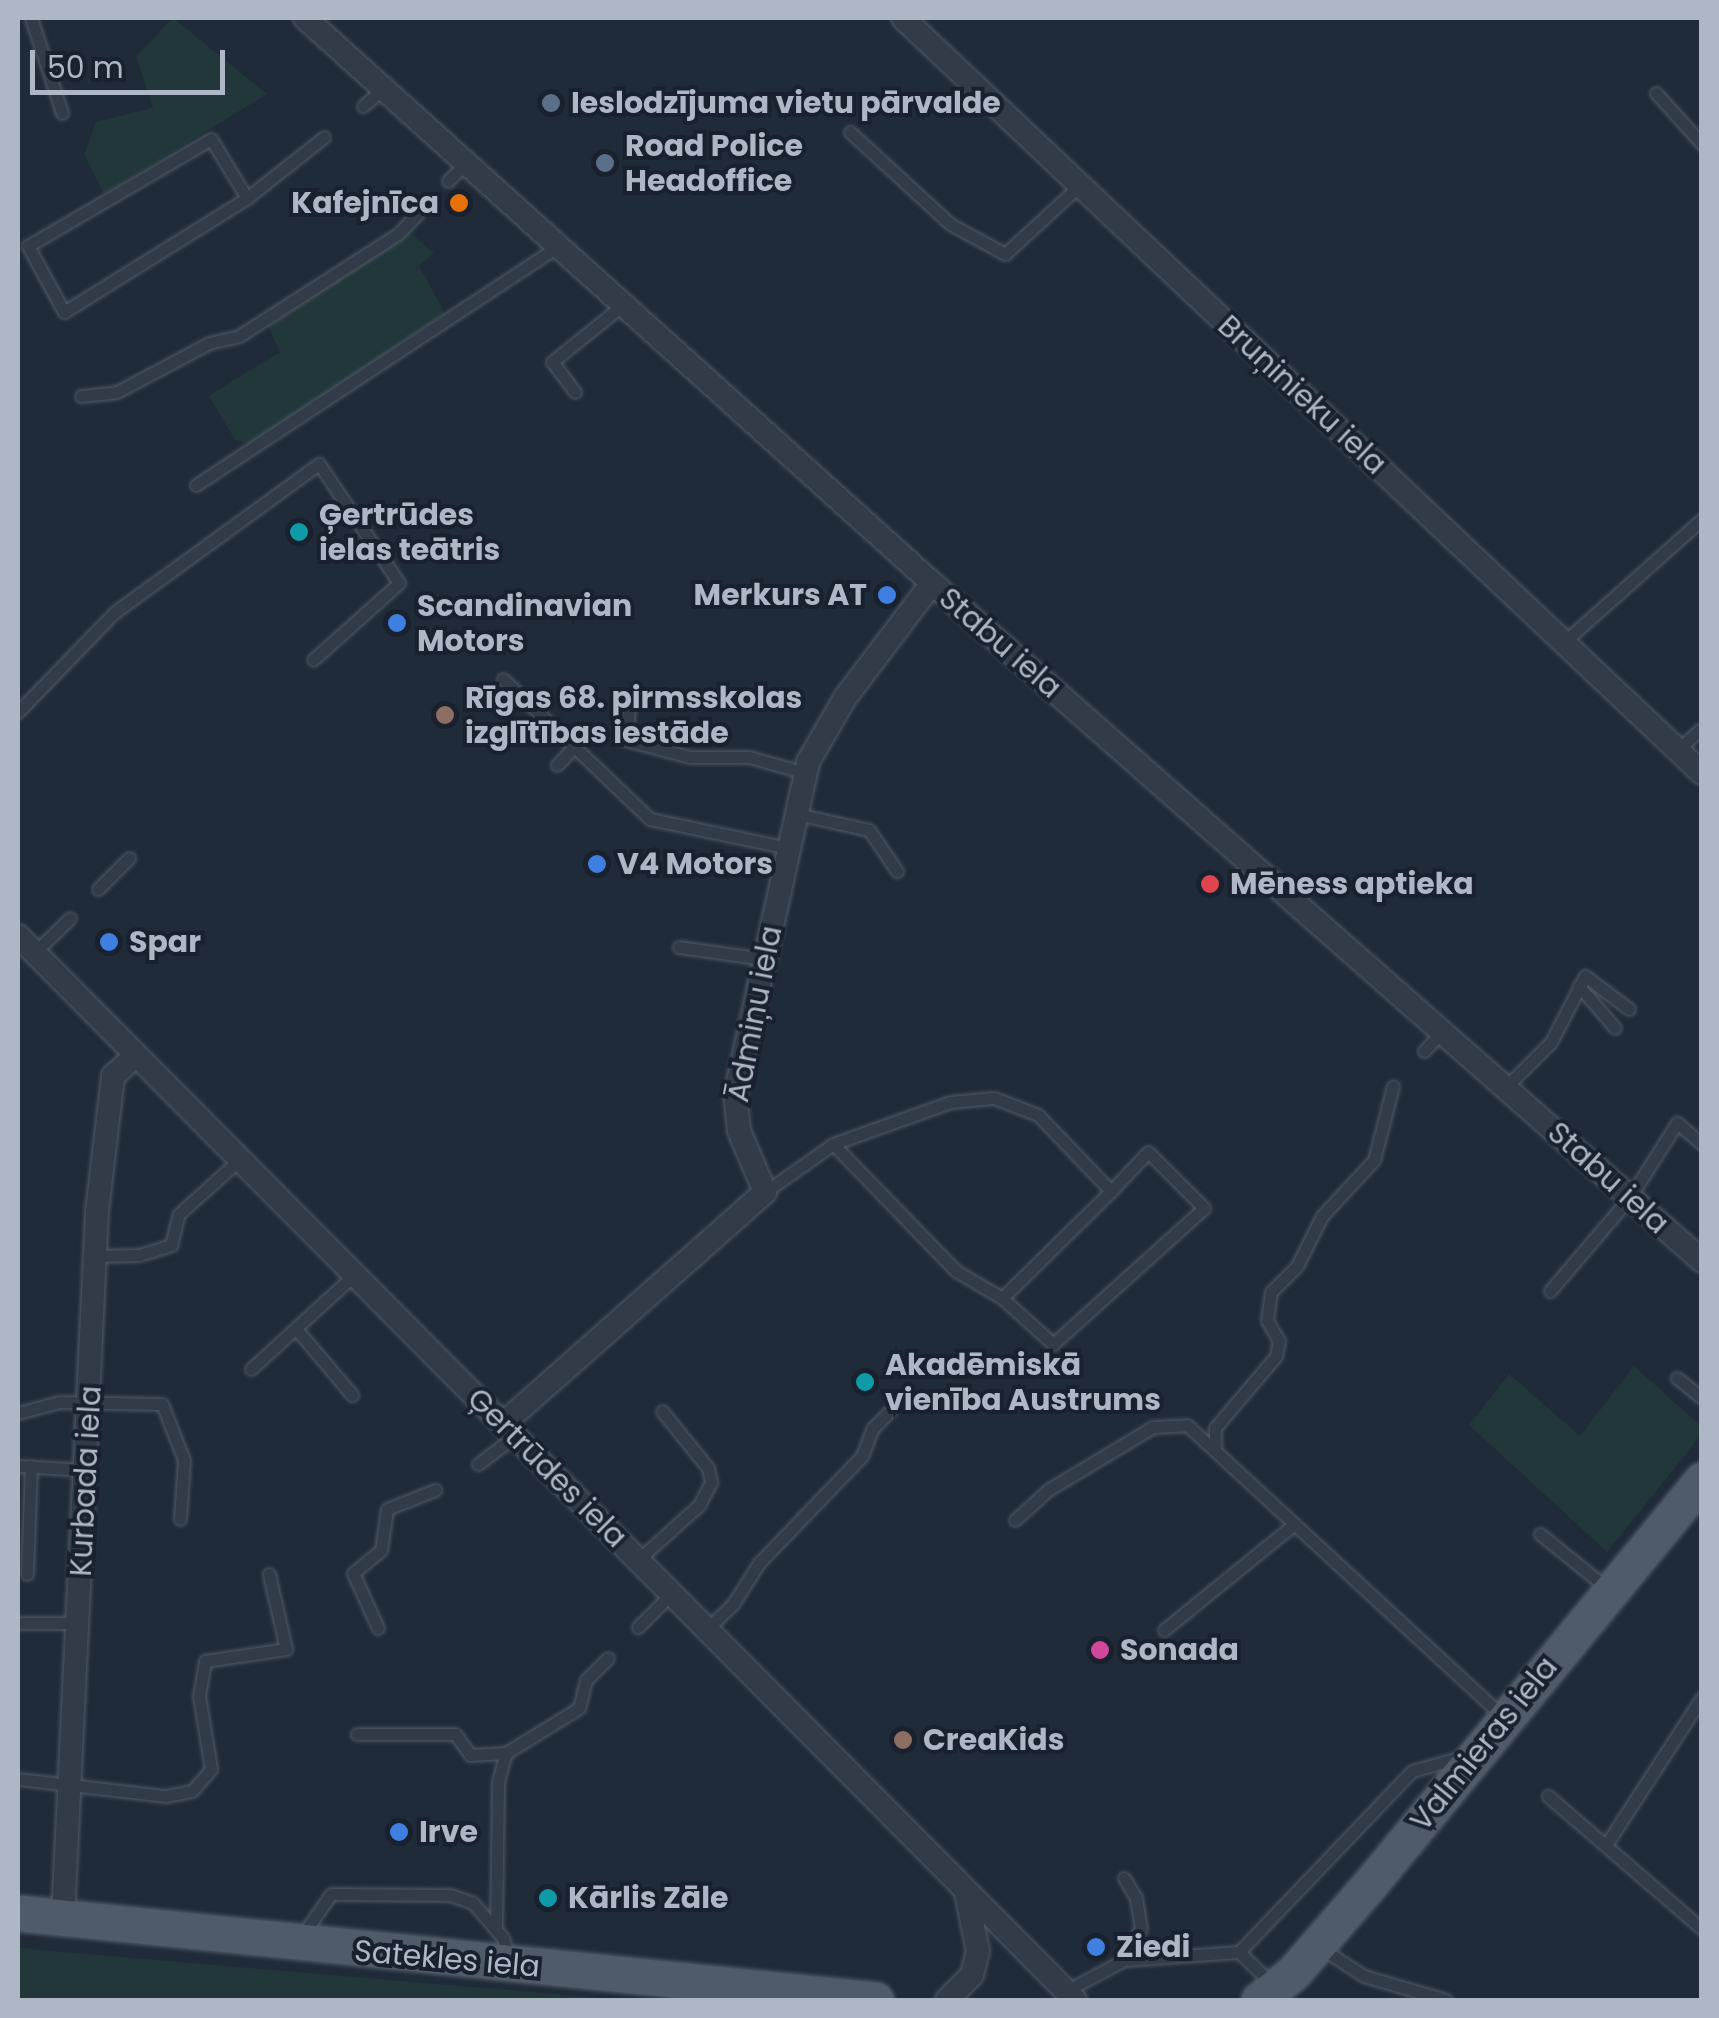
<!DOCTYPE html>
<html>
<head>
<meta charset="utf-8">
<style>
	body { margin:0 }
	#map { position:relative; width:1719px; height:2018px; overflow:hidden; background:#1f2b38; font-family:Poppins,sans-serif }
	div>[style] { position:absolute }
	.green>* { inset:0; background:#213739 }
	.roads { filter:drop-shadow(0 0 2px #505a67) drop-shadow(0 0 2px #505a67) }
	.service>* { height:11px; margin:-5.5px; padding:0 5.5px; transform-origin:5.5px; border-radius:5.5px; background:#323c49 }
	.minor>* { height:22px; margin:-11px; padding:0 11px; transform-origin:11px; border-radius:11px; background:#323c49 }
	.primary>* { height:35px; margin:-17.5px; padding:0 17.5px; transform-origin:17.5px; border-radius:17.5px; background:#505b69 }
	.dots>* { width:28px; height:28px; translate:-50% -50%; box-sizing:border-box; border:5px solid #18212d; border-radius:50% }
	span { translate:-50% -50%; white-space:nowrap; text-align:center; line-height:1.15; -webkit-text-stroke:8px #18212d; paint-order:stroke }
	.poi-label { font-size:30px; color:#adb7c6; font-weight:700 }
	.left { translate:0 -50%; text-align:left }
	.right { translate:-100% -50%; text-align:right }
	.street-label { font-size:30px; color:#adb7c6 }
	.frame { position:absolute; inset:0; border:20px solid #adb7c6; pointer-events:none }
	.scale { position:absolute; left:30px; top:50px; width:195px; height:45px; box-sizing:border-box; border:5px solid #adb7c6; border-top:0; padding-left:12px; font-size:30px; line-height:35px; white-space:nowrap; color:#adb7c6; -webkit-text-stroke:8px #18212d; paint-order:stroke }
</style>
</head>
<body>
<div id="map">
	<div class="green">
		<div style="clip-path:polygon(173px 18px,267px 94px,104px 194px,84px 155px,96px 122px,153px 108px,136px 56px)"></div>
		<div style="clip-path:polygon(409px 232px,434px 253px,419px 266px,445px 313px,251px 443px,235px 440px,209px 396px,280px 352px,268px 327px)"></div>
		<div style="clip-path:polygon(1634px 1366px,1701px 1426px,1701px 1435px,1607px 1552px,1469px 1425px,1509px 1374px,1580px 1436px)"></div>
		<div style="clip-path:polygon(18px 1948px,624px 2000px,18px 2000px)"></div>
	</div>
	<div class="roads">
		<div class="service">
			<div style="left:31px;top:18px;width:100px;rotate:71.9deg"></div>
			<div style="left:1656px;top:93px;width:69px;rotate:48deg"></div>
			<div style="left:363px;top:106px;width:28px;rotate:-41deg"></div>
			<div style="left:850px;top:132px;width:136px;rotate:42.6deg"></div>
			<div style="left:950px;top:224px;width:63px;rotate:28.6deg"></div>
			<div style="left:1005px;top:254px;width:102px;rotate:-42.6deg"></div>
			<div style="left:448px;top:181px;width:25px;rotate:-45deg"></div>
			<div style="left:247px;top:198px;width:69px;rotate:-121.4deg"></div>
			<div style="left:211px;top:139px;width:212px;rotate:149.7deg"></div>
			<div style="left:28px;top:246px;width:75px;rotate:61.4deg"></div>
			<div style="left:64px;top:312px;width:216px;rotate:-31.9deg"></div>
			<div style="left:247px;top:198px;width:98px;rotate:-38.4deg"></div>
			<div style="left:575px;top:392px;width:38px;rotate:-127deg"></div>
			<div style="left:552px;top:362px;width:94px;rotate:-38.9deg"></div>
			<div style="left:81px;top:396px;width:36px;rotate:-6deg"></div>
			<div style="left:117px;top:392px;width:104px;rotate:-28deg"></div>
			<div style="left:209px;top:343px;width:31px;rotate:-13deg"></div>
			<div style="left:239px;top:336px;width:189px;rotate:-32.7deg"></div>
			<div style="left:398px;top:234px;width:29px;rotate:-46deg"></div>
			<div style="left:196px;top:485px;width:436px;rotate:-33.4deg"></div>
			<div style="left:1563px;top:643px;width:186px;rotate:-41.7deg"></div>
			<div style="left:503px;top:679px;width:203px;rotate:43.6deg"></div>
			<div style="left:650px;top:819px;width:142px;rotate:11.8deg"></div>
			<div style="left:630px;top:698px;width:42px;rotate:95.4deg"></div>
			<div style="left:626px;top:740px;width:66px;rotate:14.9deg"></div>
			<div style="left:690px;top:757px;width:59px"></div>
			<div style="left:749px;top:757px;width:59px;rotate:15.7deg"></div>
			<div style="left:18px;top:712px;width:139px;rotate:-45.9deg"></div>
			<div style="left:115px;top:612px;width:252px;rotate:-36deg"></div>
			<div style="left:319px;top:464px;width:143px;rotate:56.1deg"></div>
			<div style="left:399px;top:583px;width:115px;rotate:138.2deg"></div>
			<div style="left:1677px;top:750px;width:33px;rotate:-41deg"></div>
			<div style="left:557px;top:765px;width:23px;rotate:-47deg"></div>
			<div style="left:797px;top:814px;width:74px;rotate:12.5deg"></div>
			<div style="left:869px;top:830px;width:50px;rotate:55.7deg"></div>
			<div style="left:98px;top:889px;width:44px;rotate:-45deg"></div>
			<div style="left:679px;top:947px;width:86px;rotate:8deg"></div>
			<div style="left:34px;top:953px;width:50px;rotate:-44.2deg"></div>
			<div style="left:1579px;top:986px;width:55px;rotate:49.4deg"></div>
			<div style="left:1424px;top:1051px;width:26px;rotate:-47deg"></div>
			<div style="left:1506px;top:1087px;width:64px;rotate:-45deg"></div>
			<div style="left:1551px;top:1042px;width:74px;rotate:-62.7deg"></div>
			<div style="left:1585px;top:976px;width:55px;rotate:36.9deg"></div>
			<div style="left:833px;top:1144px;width:177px;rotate:45.9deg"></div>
			<div style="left:956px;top:1271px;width:53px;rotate:30.4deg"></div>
			<div style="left:1002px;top:1298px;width:69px;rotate:42deg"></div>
			<div style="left:1053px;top:1344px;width:203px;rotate:-42deg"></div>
			<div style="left:1204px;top:1208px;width:79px;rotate:-135deg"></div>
			<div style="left:1148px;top:1152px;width:54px;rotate:133.5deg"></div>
			<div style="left:765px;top:1192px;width:83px;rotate:-35.2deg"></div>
			<div style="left:833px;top:1144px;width:124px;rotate:-19.7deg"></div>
			<div style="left:950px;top:1102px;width:44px;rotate:-5.2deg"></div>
			<div style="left:994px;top:1098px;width:47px;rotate:21.1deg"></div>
			<div style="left:1038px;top:1115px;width:105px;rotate:46.2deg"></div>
			<div style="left:1111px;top:1191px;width:153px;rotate:135.5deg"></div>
			<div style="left:95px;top:1256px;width:44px;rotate:-1.3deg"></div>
			<div style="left:139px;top:1255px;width:34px;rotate:-17deg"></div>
			<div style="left:171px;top:1245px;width:32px;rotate:-76deg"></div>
			<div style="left:179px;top:1214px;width:82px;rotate:-42deg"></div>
			<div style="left:1550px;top:1291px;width:123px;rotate:-49.6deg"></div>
			<div style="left:1630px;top:1197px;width:88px;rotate:-57.6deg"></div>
			<div style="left:1677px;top:1123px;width:33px;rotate:40deg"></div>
			<div style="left:298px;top:1331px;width:84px;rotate:49.8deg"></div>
			<div style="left:251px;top:1369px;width:141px;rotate:-42.4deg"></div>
			<div style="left:1677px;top:1378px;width:32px;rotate:39deg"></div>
			<div style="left:18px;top:1413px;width:42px;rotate:-15deg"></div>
			<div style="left:59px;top:1402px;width:103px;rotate:1.1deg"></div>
			<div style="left:162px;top:1404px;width:60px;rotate:68.6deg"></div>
			<div style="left:184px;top:1460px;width:59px;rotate:93.9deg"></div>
			<div style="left:1215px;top:1450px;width:22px;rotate:-90deg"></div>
			<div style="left:1215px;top:1428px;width:94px;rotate:-49.7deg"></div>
			<div style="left:1276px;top:1356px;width:15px;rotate:-79deg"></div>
			<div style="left:1279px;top:1341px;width:24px;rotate:-120deg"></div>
			<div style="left:1267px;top:1320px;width:28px;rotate:-82deg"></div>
			<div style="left:1271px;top:1292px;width:37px;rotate:-45deg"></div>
			<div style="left:1297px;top:1266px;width:56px;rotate:-63.4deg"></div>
			<div style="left:1322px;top:1216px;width:76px;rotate:-47.1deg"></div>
			<div style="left:1374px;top:1160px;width:76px;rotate:-75.6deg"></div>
			<div style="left:478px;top:1464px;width:46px;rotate:-37.1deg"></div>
			<div style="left:18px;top:1466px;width:69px;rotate:3.3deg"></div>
			<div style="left:1015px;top:1520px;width:45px;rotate:-42.3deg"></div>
			<div style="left:1048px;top:1490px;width:122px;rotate:-31deg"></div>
			<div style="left:1153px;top:1427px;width:34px;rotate:-3deg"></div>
			<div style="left:1187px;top:1425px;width:427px;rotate:42.7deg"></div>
			<div style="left:1540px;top:1534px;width:86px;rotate:38.9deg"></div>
			<div style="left:638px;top:1560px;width:82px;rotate:-42deg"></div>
			<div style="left:699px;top:1505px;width:26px;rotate:-62deg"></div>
			<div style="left:711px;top:1482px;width:14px;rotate:-102deg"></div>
			<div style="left:708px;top:1468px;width:73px;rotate:-128.9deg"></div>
			<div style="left:27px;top:1574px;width:108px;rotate:-87.9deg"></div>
			<div style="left:18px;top:1623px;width:61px"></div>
			<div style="left:638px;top:1627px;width:48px;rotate:-45deg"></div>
			<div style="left:378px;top:1628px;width:60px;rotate:-114.4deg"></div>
			<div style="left:353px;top:1573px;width:36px;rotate:-39deg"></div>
			<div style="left:381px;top:1550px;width:41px;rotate:-81.7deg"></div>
			<div style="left:387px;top:1509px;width:52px;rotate:-21.6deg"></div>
			<div style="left:708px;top:1628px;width:35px;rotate:-44deg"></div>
			<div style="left:733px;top:1604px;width:49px;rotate:-57.6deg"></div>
			<div style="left:759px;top:1563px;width:149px;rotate:-46.1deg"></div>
			<div style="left:862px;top:1456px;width:30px;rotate:-69deg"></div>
			<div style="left:873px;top:1428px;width:25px;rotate:-45deg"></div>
			<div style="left:1164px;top:1630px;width:166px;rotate:-39.1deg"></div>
			<div style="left:357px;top:1734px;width:98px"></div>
			<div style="left:455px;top:1734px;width:26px;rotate:54deg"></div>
			<div style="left:470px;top:1755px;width:36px;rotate:-3deg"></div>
			<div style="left:18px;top:1779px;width:149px;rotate:6.6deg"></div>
			<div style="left:166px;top:1796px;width:26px;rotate:-11deg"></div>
			<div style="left:192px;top:1791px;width:29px;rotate:-49deg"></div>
			<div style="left:211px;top:1769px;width:74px;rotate:-99.3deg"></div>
			<div style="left:199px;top:1696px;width:36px;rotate:-80deg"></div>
			<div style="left:205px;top:1661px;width:82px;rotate:-8.4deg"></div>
			<div style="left:286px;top:1649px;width:77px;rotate:-102.8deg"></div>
			<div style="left:1548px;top:1796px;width:203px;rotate:40.8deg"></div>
			<div style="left:1606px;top:1845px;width:176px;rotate:-57deg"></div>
			<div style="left:1124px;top:1878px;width:23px;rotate:59deg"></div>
			<div style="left:1136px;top:1898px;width:30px;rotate:81deg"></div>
			<div style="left:1141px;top:1928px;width:36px;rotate:118deg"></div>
			<div style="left:496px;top:1929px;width:147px;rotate:-89.2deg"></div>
			<div style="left:498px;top:1782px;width:30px;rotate:-75deg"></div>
			<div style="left:506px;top:1753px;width:86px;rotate:-31.7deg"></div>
			<div style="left:579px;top:1708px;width:29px;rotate:-76deg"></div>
			<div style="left:586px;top:1680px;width:31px;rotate:-45deg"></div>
			<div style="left:304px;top:1933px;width:47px;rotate:-55.3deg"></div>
			<div style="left:331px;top:1894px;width:119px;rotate:0.5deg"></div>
			<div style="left:450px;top:1895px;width:24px;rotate:19deg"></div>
			<div style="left:473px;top:1903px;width:46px;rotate:49.4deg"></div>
			<div style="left:503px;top:1938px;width:19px;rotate:74deg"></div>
			<div style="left:1321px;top:1948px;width:51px;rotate:33.1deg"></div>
			<div style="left:1364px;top:1976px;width:85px;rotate:16.3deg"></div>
			<div style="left:1239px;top:1952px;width:46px;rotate:44.1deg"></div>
			<div style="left:1066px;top:1991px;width:66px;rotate:-28.1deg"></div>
			<div style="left:1124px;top:1960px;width:115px;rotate:-4deg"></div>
			<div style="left:1239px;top:1952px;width:250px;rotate:-46.3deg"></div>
			<div style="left:1412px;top:1771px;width:49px;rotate:-15.5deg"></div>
		</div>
		<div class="minor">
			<div style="left:305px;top:18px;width:844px;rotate:42.02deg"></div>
			<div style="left:932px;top:583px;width:1026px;rotate:41.36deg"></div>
			<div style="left:903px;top:18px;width:1099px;rotate:43.38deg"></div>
			<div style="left:18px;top:936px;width:1500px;rotate:45.19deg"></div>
			<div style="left:503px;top:1424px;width:350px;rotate:-41.5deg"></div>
			<div style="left:765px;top:1192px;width:66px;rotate:-113.1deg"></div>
			<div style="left:739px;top:1131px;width:36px;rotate:-96deg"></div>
			<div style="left:735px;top:1095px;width:341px;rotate:-77.6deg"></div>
			<div style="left:808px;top:762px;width:74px;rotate:-60deg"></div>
			<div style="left:845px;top:698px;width:144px;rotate:-52.9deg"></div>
			<div style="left:63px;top:1917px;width:707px;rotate:-87.24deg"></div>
			<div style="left:97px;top:1211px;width:136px;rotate:-83.2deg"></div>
			<div style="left:113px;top:1076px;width:31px;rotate:-42deg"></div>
			<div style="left:947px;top:2000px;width:35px;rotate:-45deg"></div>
			<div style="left:972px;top:1975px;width:25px;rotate:-76deg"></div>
			<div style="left:978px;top:1951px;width:59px;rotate:-101.7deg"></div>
		</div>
		<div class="primary">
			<div style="left:18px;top:1913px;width:862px;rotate:5.79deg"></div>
			<div style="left:1259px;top:2000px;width:43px;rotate:-38.5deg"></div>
			<div style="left:1293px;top:1973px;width:119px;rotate:-49.1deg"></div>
			<div style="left:1371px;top:1883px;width:522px;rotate:-50.6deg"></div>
		</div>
	</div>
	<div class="dots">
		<div style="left:551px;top:103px;background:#5c6f8a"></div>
		<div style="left:605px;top:163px;background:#5c6f8a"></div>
		<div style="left:459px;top:203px;background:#e8710a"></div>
		<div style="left:299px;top:532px;background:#0f9aa8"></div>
		<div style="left:887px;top:595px;background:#3f7fe0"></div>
		<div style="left:397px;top:623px;background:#3f7fe0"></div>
		<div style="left:445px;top:715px;background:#8d6e63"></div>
		<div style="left:597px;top:864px;background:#3f7fe0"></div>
		<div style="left:1210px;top:884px;background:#e0444e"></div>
		<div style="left:109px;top:942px;background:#3f7fe0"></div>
		<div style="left:865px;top:1382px;background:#0f9aa8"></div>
		<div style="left:1100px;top:1650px;background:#d1479c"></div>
		<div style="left:903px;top:1740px;background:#8d6e63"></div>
		<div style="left:399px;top:1832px;background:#3f7fe0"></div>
		<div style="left:548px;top:1898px;background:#0f9aa8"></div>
		<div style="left:1096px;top:1947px;background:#3f7fe0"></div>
	</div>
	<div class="poi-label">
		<span class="left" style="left:571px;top:103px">Ieslodzījuma vietu pārvalde</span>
		<span class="left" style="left:625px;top:163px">Road Police<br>Headoffice</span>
		<span class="right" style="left:439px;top:203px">Kafejnīca</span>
		<span class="left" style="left:319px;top:532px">Ģertrūdes<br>ielas teātris</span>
		<span class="right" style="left:867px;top:595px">Merkurs AT</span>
		<span class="left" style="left:417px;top:623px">Scandinavian<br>Motors</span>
		<span class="left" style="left:465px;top:715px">Rīgas 68. pirmsskolas<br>izglītības iestāde</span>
		<span class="left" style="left:617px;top:864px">V4 Motors</span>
		<span class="left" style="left:1230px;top:884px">Mēness aptieka</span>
		<span class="left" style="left:129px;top:942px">Spar</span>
		<span class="left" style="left:885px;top:1382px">Akadēmiskā<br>vienība Austrums</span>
		<span class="left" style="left:1120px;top:1650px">Sonada</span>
		<span class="left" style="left:923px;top:1740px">CreaKids</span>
		<span class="left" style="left:419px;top:1832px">Irve</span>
		<span class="left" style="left:568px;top:1898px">Kārlis Zāle</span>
		<span class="left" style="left:1116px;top:1947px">Ziedi</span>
	</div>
	<div class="street-label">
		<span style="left:1302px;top:395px;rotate:43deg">Bruņinieku iela</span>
		<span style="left:1000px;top:643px;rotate:41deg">Stabu iela</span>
		<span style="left:755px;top:1014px;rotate:-79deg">Ādmiņu iela</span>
		<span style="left:1608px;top:1178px;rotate:42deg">Stabu iela</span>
		<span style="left:547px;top:1468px;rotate:45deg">Ģertrūdes iela</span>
		<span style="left:86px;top:1481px;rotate:-87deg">Kurbada iela</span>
		<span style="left:1484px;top:1744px;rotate:-51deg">Valmieras iela</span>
		<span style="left:447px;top:1959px;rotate:5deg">Satekles iela</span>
	</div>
	<div class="frame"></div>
	<div class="scale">50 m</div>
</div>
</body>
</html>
